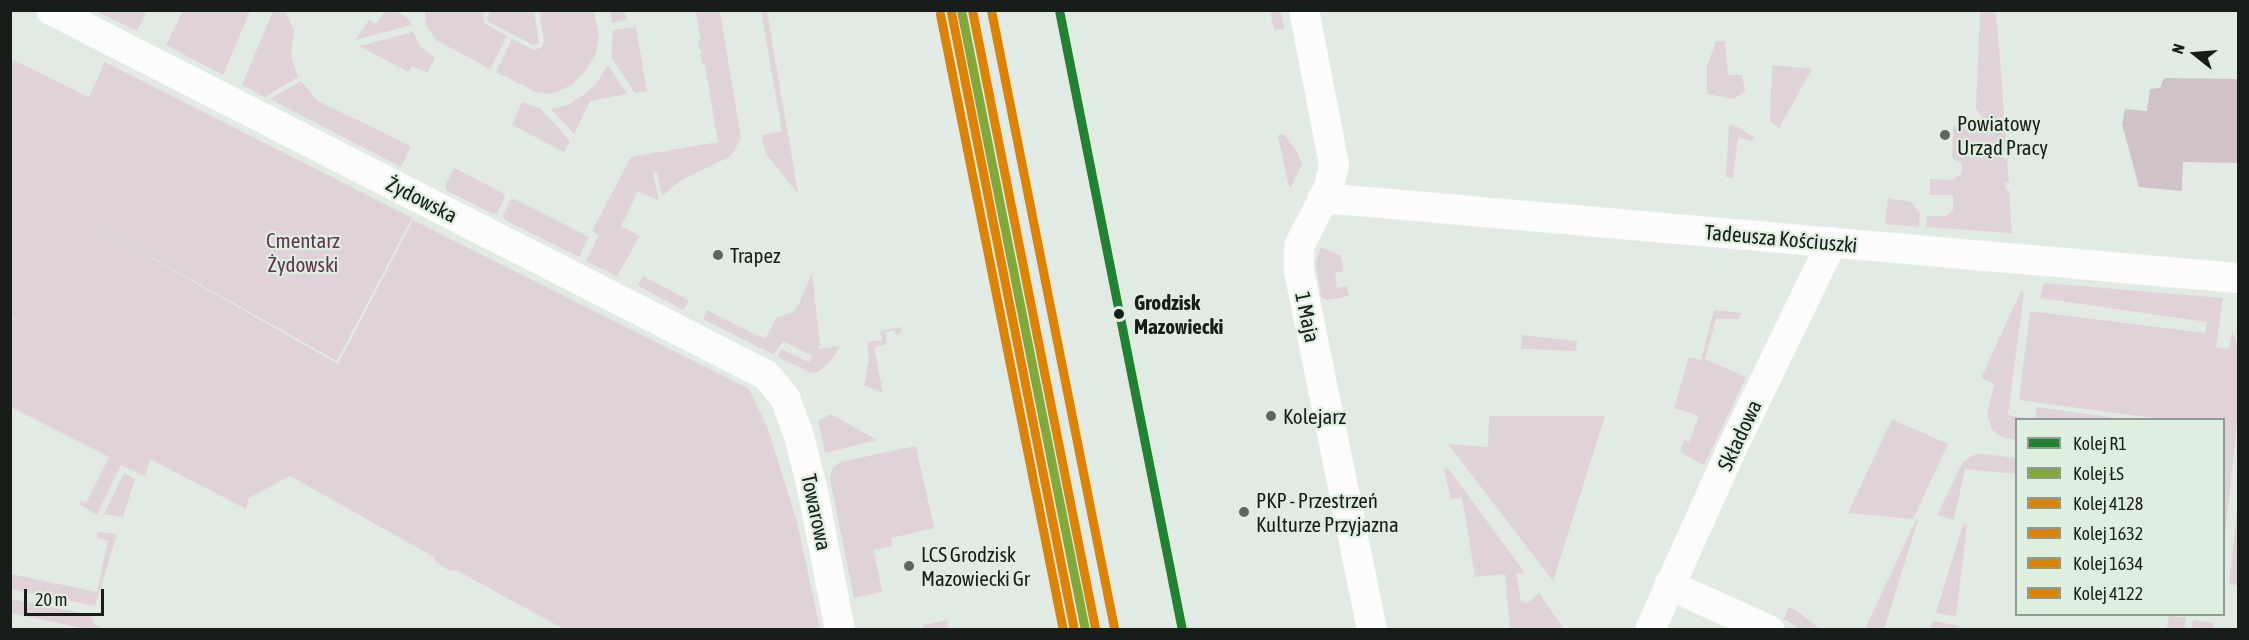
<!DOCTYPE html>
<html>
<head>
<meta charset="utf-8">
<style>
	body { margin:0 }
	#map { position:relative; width:2249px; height:640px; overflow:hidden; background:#e2ebe3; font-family:"Asap Condensed",sans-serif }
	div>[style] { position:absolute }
	.green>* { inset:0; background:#dfd2d9; transform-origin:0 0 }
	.forest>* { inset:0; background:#d0c2c9 }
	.street>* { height:30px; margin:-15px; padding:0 15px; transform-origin:15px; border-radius:15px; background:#fbfcfb }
	.rail-1>* { height:9px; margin:-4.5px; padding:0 4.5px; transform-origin:4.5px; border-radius:4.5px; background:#238132 }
	.rail-2>* { height:9px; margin:-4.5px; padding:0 4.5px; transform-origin:4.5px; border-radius:4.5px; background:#81a838 }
	.rail-3>* { height:9px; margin:-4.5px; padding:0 4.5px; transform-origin:4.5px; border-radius:4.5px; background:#dc8304 }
	.rail-4>* { height:9px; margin:-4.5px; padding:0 4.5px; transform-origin:4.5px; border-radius:4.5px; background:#dc8304 }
	.rail-5>* { height:9px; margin:-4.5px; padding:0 4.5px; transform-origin:4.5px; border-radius:4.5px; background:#dc8304 }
	.rail-6>* { height:9px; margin:-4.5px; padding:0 4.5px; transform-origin:4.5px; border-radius:4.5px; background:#dc8304 }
	.dots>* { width:16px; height:16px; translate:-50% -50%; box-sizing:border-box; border:3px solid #deefe0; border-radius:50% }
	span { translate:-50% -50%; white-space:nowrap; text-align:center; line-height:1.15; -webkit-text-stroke:4.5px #deefe0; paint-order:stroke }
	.poi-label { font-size:21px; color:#171d18 }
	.left { translate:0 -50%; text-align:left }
	.street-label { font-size:21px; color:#171d18 }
	.park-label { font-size:21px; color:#623451 }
	.stop-label { font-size:21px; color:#171d18; font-weight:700 }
	.frame { position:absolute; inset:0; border:12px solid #171d18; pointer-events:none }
	.legend { position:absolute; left:2015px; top:418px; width:210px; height:198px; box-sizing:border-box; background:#deefe0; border:2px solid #8e9b90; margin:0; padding:8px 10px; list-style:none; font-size:18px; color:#171d18 }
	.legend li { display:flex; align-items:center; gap:12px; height:30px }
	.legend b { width:30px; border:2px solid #8e9b90 }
	.north { position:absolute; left:2165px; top:24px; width:60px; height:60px; -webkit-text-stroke:4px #deefe0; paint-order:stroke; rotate:287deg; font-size:16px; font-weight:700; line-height:24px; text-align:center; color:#171d18 }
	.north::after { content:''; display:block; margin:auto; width:21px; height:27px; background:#171d18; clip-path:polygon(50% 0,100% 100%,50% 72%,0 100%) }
	.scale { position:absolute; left:24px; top:589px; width:80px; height:27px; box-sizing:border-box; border:3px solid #171d18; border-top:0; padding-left:8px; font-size:18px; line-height:21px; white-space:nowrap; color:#171d18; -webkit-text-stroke:4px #deefe0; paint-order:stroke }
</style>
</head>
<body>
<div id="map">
	<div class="green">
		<div style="clip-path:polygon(386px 10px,396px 11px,410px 20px,411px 25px,355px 40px,369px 20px,376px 24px)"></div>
		<div style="clip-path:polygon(539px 10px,594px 11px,599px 37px,596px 53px,586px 70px,572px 85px,551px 94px,536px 92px,496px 72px,512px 39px,534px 50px,542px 47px,544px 41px)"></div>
		<div style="clip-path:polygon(96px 11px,147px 10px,147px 11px,137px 31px)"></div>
		<div style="clip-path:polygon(183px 11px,250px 11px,223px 75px,166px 45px)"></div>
		<div style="clip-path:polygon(273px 11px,285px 11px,294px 30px,291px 55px,298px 77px,265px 97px,242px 85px)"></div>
		<div style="clip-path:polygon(425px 11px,486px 11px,483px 16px,484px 23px,507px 36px,490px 69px,436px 40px,426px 25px)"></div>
		<div style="clip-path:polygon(491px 11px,534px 11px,539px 44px,533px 45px,489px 22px,487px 17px)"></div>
		<div style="clip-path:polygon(610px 11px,625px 11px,627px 20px,612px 23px)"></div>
		<div style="clip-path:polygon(696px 11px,720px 11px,741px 138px,731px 156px,680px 181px,662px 196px,657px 172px,653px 173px,659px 201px,638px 191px,621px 226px,640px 236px,617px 276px,586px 261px,599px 235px,592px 231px,631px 157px,718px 142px,705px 64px,702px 64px,700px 54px,703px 51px,700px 51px,698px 41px,701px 41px)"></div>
		<div style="clip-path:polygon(761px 11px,767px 11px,798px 194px,767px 155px,763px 144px,762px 135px,782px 131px)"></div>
		<div style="clip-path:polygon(1270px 11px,1281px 11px,1285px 29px,1274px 30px)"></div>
		<div style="clip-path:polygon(1980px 11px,1996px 11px,2007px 150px,2002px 151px,2003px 158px,2007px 158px,2009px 182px,2005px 183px,2006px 190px,2009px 190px,2012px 233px,1926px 227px,1927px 216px,1946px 216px,1953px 210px,1953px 195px,1930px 195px,1930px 179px,1952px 180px,1961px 174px,1962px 164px,1952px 158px,1953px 126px,1972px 124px,1976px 129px,1984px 121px,1976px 108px)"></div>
		<div style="clip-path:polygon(636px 27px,647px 91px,635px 93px,611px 57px,613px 30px)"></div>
		<div style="clip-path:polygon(413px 32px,420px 46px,435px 58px,427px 73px,412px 66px,408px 72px,359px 46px)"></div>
		<div style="clip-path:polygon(1716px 41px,1725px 41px,1728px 75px,1742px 75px,1745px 91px,1734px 99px,1707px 94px,1707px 66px)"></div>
		<div style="clip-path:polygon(11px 59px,89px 97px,105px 62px,412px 218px,337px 361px,83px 219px,338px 364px,413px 220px,749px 389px,768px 429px,797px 522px,820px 629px,564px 629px,456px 570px,450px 571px,436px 562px,434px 557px,290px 476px,249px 498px,246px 509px,150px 459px,145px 476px,121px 465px,97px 515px,79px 504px,81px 501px,86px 503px,109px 457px,11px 407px,11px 322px,13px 319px,16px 320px,13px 326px,17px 320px,10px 316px)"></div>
		<div style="clip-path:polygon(608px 65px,627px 94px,590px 101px,574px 134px,551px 109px,568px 105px,582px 96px,596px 84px)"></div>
		<div style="clip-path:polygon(1772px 65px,1812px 69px,1779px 128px,1770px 121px)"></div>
		<div style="clip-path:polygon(301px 81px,318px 101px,411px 146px,401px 167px,270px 99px)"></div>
		<div style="clip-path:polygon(522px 102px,541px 109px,570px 141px,564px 152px,512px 125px)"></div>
		<div style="clip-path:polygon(1729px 125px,1736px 126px,1755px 138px,1750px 141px,1738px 137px,1733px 178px,1726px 177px)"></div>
		<div style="clip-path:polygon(1284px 134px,1297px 152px,1302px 164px,1291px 187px,1288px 184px,1278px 135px)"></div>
		<div style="clip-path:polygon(454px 168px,503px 193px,505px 198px,497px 213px,493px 214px,446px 190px,446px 184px)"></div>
		<div style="clip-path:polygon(1888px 198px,1911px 202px,1920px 213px,1919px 227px,1885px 224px)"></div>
		<div style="clip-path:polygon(515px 199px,589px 237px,579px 257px,505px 220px,503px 216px,510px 200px)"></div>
		<div style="clip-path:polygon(1321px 247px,1341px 256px,1344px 271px,1335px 273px,1337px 288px,1347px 286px,1349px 296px,1326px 300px,1321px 297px,1316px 262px)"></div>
		<div style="clip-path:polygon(812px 273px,820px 345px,818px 349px,840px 346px,831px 361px,818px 372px,811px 373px,778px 357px,781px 349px,809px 362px,812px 356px,783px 341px,774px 355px,703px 319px,707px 310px,765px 339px,776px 318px,793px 312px,799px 304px)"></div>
		<div style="left:643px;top:276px;width:52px;height:11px;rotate:28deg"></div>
		<div style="clip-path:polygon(2044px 283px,2223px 298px,2216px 347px,2229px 349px,2232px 331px,2238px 346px,2238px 414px,2224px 544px,2224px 420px,2161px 419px,2019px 400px,2030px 311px,2205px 333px,2207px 322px,2040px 298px)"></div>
		<div style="clip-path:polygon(2021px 291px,2024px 292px,2008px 415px,2025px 418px,2016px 420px,2016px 440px,2003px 438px,1992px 430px,1987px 414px,1994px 384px,1981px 378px)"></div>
		<div style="clip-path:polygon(1714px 310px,1742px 313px,1738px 319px,1716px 319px,1705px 359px,1746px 377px,1704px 465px,1680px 452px,1684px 440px,1689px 442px,1699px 416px,1674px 408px,1689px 357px,1701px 360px)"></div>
		<div style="clip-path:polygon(901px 327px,902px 333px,895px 334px,894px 330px,885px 332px,887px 344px,874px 347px,883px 393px,864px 385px,869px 359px,867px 342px,882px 340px,880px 331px)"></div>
		<div style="clip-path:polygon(1522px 335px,1577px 341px,1576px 351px,1521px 349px)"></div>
		<div style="clip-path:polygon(2037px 407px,2123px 419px,2035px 419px)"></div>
		<div style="clip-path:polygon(831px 414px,877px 440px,825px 453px,818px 421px)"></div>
		<div style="clip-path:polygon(1489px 416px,1605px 416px,1553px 581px,1448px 444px,1488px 447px)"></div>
		<div style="clip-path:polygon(1892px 419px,1948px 444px,1913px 519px,1848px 513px)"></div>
		<div style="clip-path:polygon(916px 446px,934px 528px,891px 538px,892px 546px,874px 550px,882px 592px,854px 598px,830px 479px,832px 469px,840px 462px)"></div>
		<div style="clip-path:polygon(1983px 454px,2016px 458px,2016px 474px,1965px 469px,1954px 520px,1937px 515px,1963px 462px,1974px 455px)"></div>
		<div style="clip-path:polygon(1448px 468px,1525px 573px,1516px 573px,1521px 601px,1527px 603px,1539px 593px,1564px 629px,1510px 629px,1505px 574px,1475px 577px,1462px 498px,1451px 499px,1444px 469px)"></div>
		<div style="clip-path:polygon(124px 473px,135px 479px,123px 517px,104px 514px)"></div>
		<div style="clip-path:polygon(2238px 503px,2238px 585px,2229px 584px)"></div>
		<div style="clip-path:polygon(1916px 520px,1918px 520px,1884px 629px,1865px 629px)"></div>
		<div style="clip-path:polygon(1963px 524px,1967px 525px,1956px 616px,1936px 613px)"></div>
		<div style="clip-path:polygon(98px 532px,117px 534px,95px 606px,11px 589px,11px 574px,97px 592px,108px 541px,97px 538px)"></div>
		<div style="clip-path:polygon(11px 599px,91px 615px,94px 624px,105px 629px,87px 629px,11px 613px)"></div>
		<div style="clip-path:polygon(1789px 607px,1797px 611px,1820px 629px,1800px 629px,1784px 619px)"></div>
		<div style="clip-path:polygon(2169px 616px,2186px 618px,2184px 629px,2167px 629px)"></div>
		<div style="clip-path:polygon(947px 620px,949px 629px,923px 629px,923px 625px)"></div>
		<div style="clip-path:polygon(2193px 620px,2214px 623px,2213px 629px,2192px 629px)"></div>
		<div style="clip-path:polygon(1933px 621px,1960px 626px,1961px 629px,1930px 629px)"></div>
	</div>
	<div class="forest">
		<div style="clip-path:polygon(2164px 78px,2238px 79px,2238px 163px,2183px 162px,2182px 191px,2139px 187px,2122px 124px,2125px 109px,2147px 111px,2150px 89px,2160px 88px)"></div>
	</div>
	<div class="street">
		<div style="left:51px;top:10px;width:803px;rotate:27.04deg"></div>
		<div style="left:766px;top:375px;width:30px;rotate:50deg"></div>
		<div style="left:785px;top:398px;width:40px;rotate:69.8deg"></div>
		<div style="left:799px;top:436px;width:53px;rotate:75.7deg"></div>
		<div style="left:812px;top:487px;width:146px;rotate:78.9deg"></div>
		<div style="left:1304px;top:10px;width:158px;rotate:79deg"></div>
		<div style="left:1334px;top:165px;width:26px;rotate:103deg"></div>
		<div style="left:1328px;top:190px;width:63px;rotate:117.4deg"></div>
		<div style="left:1299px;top:246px;width:25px;rotate:90deg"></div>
		<div style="left:1299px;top:271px;width:366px;rotate:78.5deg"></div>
		<div style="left:1323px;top:198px;width:918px;rotate:5deg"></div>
		<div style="left:1669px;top:585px;width:110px;rotate:24.2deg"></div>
		<div style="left:1650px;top:630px;width:206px;rotate:-65.7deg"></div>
		<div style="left:1735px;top:442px;width:222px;rotate:-64.1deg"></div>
	</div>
	<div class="rail-1">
		<div style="left:1059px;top:10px;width:632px;rotate:78.78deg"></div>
	</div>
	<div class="rail-2">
		<div style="left:961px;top:10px;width:632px;rotate:78.69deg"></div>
	</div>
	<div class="rail-3">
		<div style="left:951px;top:12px;width:630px;rotate:78.74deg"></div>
	</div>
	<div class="rail-4">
		<div style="left:972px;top:10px;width:630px;rotate:78.74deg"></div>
	</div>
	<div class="rail-5">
		<div style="left:940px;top:14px;width:628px;rotate:78.71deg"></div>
	</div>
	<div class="rail-6">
		<div style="left:991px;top:10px;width:630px;rotate:78.74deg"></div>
	</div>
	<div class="dots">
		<div style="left:1945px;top:135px;background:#5e655f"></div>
		<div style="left:718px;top:255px;background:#5e655f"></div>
		<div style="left:1119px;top:314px;background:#171d18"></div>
		<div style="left:1271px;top:416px;background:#5e655f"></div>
		<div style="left:1244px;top:512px;background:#5e655f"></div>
		<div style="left:909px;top:566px;background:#5e655f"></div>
	</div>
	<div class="poi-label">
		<span class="left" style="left:1957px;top:135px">Powiatowy<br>Urząd Pracy</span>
		<span class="left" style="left:730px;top:255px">Trapez</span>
		<span class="left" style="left:1283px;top:416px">Kolejarz</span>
		<span class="left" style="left:1256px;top:512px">PKP - Przestrzeń<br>Kulturze Przyjazna</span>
		<span class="left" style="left:921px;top:566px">LCS Grodzisk<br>Mazowiecki Gr</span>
	</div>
	<div class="street-label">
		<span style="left:422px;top:199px;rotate:27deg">Żydowska</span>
		<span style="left:1781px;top:238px;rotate:5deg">Tadeusza Kościuszki</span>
		<span style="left:1308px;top:317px;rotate:78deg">1 Maja</span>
		<span style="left:1739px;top:435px;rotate:-65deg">Składowa</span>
		<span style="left:817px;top:512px;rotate:78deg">Towarowa</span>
	</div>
	<div class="park-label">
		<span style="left:303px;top:252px">Cmentarz<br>Żydowski</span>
	</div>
	<div class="stop-label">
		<span class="left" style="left:1134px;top:314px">Grodzisk<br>Mazowiecki</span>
	</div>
	<div class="frame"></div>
	<ul class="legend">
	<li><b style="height:8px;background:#238132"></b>Kolej R1</li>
	<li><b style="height:8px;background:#81a838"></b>Kolej ŁS</li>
	<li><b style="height:8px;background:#dc8304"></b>Kolej 4128</li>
	<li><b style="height:8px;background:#dc8304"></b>Kolej 1632</li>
	<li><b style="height:8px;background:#dc8304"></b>Kolej 1634</li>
	<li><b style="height:8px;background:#dc8304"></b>Kolej 4122</li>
	</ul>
	<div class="north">N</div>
	<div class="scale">20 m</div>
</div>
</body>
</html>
